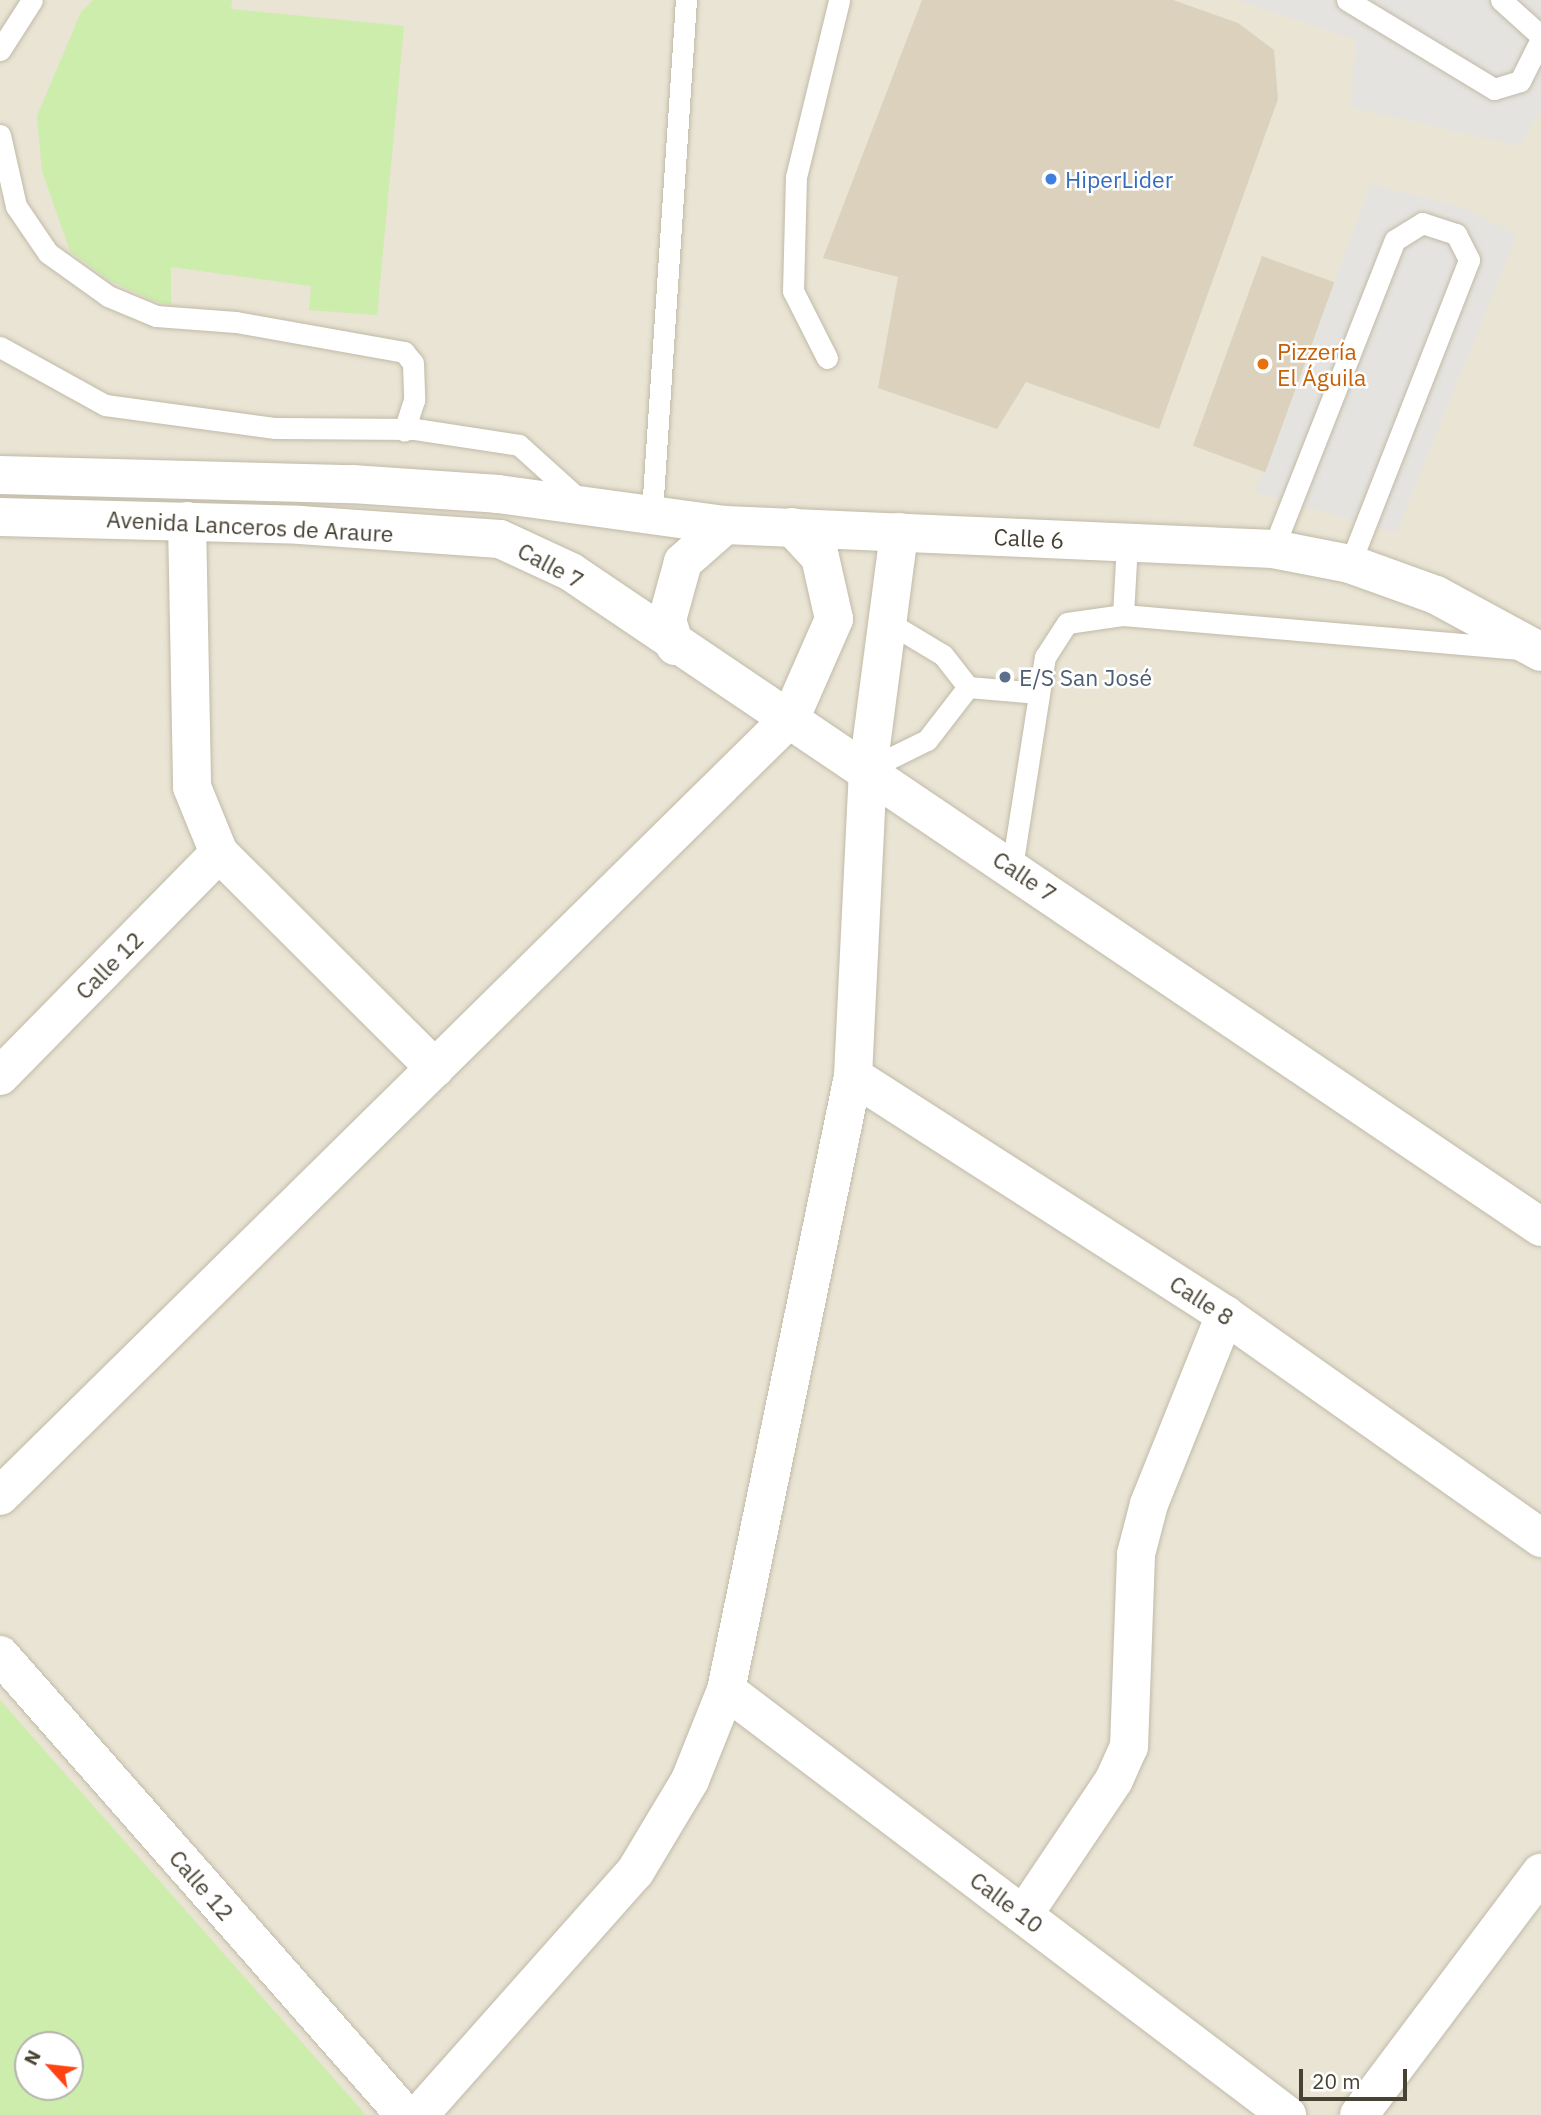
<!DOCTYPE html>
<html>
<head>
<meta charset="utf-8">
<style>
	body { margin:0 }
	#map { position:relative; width:1541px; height:2115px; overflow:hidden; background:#f5f1e6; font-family:"IBM Plex Sans",sans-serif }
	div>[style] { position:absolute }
	.residential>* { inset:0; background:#e9e4d4 }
	.green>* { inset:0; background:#ccedab }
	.parking>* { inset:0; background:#e5e3df }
	.building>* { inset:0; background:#dbd1bd; transform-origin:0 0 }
	.roads { filter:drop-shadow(0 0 2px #c1baa8) drop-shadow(0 0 2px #c1baa8) }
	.service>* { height:21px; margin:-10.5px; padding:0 10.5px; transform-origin:10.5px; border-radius:10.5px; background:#fff }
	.minor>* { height:38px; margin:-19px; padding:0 19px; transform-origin:19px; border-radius:19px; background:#fff }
	.tertiary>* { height:38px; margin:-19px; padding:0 19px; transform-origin:19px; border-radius:19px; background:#fff }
	.dots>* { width:19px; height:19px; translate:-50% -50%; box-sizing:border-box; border:4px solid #fff; border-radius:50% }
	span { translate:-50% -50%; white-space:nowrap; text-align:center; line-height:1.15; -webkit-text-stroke:5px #fff; paint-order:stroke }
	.shop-label { font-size:23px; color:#366cbe }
	.left { translate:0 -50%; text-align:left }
	.food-label { font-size:23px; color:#c56008 }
	.street-label { font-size:23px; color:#484234 }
	.service-label { font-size:23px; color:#4e5e75 }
	.north { position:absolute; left:14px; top:2031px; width:70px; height:70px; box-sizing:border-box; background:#fff; border:2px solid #b6b3ae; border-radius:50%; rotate:297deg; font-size:19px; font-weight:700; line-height:28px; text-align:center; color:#484234 }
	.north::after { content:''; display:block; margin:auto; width:24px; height:32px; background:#ff4313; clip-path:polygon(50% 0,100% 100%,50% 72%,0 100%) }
	.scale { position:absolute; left:1299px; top:2069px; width:108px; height:32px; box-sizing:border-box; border:4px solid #484234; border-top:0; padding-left:9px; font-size:21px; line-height:24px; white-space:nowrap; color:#484234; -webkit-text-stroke:5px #fff; paint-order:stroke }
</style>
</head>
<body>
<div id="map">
	<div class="residential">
		<div style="clip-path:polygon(evenodd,0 0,1541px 0,1541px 2115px,0 2115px,0 0,28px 2045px,70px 2045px,70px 2087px,28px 2087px,28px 2045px)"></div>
	</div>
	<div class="green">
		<div style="clip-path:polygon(93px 0,232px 0,231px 9px,404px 26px,377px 315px,309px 310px,311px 286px,171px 267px,171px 305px,154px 301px,109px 280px,70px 251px,42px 171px,37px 116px,81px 12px)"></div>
		<div style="clip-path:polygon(evenodd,0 1700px,365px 2114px,364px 2115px,0 2115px,0 1700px,70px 2045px,70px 2087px,28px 2087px,28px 2045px,70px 2045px)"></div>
	</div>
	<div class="parking">
		<div style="clip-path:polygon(1237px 0,1541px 0,1541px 110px,1519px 146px,1351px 107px,1356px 40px)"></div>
		<div style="clip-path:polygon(1371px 184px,1464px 208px,1517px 235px,1396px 533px,1255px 492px)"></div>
	</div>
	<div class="building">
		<div style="clip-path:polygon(922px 0,1173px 0,1238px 23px,1274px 50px,1278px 99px,1159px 429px,1026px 382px,997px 429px,878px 388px,898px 277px,823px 258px)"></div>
		<div style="left:1262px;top:256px;width:77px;height:202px;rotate:20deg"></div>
	</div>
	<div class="roads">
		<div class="service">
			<div style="left:1347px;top:0;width:172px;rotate:31.2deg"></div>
			<div style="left:1494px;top:89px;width:27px;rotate:-17deg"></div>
			<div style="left:1520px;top:81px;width:47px;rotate:-63.4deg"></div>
			<div style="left:1501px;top:0;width:54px;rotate:42deg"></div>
			<div style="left:0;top:50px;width:59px;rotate:-57.4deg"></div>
			<div style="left:0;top:135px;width:73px;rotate:77.3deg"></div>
			<div style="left:16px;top:206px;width:57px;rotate:55.8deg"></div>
			<div style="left:48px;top:253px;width:74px;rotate:35.6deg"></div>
			<div style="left:108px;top:296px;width:52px;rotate:22.6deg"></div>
			<div style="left:156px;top:316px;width:80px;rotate:4.3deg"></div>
			<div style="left:236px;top:322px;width:171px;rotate:10.1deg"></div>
			<div style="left:404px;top:352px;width:14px;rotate:51deg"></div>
			<div style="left:413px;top:363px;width:37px;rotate:88deg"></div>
			<div style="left:414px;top:400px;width:32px;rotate:108deg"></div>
			<div style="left:0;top:347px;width:120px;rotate:28.9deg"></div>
			<div style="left:105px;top:405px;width:172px;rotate:7.7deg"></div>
			<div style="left:275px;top:428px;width:140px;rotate:0.4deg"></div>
			<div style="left:415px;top:429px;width:105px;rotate:8.7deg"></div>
			<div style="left:519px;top:445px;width:85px;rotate:42.1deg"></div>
			<div style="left:827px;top:358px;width:75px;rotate:-116.9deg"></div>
			<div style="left:793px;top:291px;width:114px;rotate:-88.5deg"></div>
			<div style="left:796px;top:177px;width:182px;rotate:-76.3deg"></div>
			<div style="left:652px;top:512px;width:513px;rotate:-86.2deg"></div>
			<div style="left:1273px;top:549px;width:332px;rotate:-68.5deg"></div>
			<div style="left:1395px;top:240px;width:32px;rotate:-32deg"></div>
			<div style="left:1422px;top:223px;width:36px;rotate:18deg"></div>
			<div style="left:1456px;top:234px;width:29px;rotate:63deg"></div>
			<div style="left:1469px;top:260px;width:326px;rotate:111.4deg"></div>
			<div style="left:1123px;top:615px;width:72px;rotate:-86.8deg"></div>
			<div style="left:888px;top:622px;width:64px;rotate:31deg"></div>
			<div style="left:943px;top:655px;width:41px;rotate:52deg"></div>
			<div style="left:968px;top:687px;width:71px;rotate:4.8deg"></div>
			<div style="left:868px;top:769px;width:66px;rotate:-26.2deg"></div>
			<div style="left:927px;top:740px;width:67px;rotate:-52.3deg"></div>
			<div style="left:1012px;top:867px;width:213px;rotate:-81.1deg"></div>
			<div style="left:1045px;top:657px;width:40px;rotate:-57.1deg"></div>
			<div style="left:1067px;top:623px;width:57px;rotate:-8.1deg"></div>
			<div style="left:1123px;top:615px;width:396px;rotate:4.9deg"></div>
		</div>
		<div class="minor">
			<div style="left:187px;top:521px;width:266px;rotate:88.9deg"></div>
			<div style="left:192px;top:787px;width:71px;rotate:67.8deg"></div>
			<div style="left:219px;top:853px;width:305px;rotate:44.9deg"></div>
			<div style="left:0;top:1076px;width:313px;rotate:-45.5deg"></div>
			<div style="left:853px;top:1076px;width:442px;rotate:32.7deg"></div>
			<div style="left:1225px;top:1315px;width:387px;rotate:35.2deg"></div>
			<div style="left:0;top:1496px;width:1110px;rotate:-44.56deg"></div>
			<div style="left:791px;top:717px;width:107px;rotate:-66.3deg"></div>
			<div style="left:834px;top:619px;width:64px;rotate:-102.7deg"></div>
			<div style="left:820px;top:557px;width:41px;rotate:-133deg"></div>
			<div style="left:0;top:1655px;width:613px;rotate:48.64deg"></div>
			<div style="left:726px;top:1690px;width:704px;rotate:37.15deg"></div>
			<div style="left:1024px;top:1914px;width:161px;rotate:-56.1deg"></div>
			<div style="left:1114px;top:1780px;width:36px;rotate:-66deg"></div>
			<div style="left:1129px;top:1747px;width:193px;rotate:-87.9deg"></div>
			<div style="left:1136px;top:1554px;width:52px;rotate:-75.4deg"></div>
			<div style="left:1149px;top:1504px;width:204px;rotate:-68.1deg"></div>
			<div style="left:419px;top:2115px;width:325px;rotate:-48.4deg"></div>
			<div style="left:635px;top:1872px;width:107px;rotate:-59.1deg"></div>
			<div style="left:690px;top:1780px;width:97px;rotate:-68.2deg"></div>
			<div style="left:726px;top:1690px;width:627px;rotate:-78.31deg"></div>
			<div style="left:853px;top:1076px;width:307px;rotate:-87.2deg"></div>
			<div style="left:868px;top:769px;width:239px;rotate:-82.5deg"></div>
			<div style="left:1359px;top:2115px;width:303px;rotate:-53.1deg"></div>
		</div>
		<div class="tertiary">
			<div style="left:0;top:475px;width:352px;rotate:1.5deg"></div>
			<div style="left:352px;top:484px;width:146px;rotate:3.9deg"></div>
			<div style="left:498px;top:494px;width:229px;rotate:7.8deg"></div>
			<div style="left:725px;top:525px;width:549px;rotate:2.51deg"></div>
			<div style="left:1273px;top:549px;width:78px;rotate:11deg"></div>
			<div style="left:1350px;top:564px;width:91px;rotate:19.8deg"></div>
			<div style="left:1436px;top:595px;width:119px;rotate:28.5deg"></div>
			<div style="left:0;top:517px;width:300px;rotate:1.5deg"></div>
			<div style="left:300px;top:525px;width:200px;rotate:4deg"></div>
			<div style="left:500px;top:539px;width:78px;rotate:24.9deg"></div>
			<div style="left:571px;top:572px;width:1170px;rotate:34.03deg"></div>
			<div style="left:675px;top:646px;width:27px;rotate:-107deg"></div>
			<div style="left:667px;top:620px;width:60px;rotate:-74.6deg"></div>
			<div style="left:683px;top:562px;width:56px;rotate:-41.4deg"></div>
		</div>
	</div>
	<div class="dots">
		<div style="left:1051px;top:179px;background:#3f7fe0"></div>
		<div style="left:1263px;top:364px;background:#e8710a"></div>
		<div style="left:1005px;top:677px;background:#5c6f8a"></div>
	</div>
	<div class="shop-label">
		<span class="left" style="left:1065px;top:179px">HiperLider</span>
	</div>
	<div class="food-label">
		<span class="left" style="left:1277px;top:364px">Pizzería<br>El Águila</span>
	</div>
	<div class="street-label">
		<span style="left:250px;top:526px;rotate:3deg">Avenida Lanceros de Araure</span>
		<span style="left:1029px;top:538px;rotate:3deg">Calle 6</span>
		<span style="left:551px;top:565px;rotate:28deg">Calle 7</span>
		<span style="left:1025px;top:876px;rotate:34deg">Calle 7</span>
		<span style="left:109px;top:965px;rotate:-45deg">Calle 12</span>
		<span style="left:1202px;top:1300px;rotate:33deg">Calle 8</span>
		<span style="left:202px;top:1885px;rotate:49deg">Calle 12</span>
		<span style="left:1007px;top:1902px;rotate:37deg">Calle 10</span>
	</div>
	<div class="service-label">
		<span class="left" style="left:1019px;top:677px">E/S San José</span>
	</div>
	<div class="north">N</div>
	<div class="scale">20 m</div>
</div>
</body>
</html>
